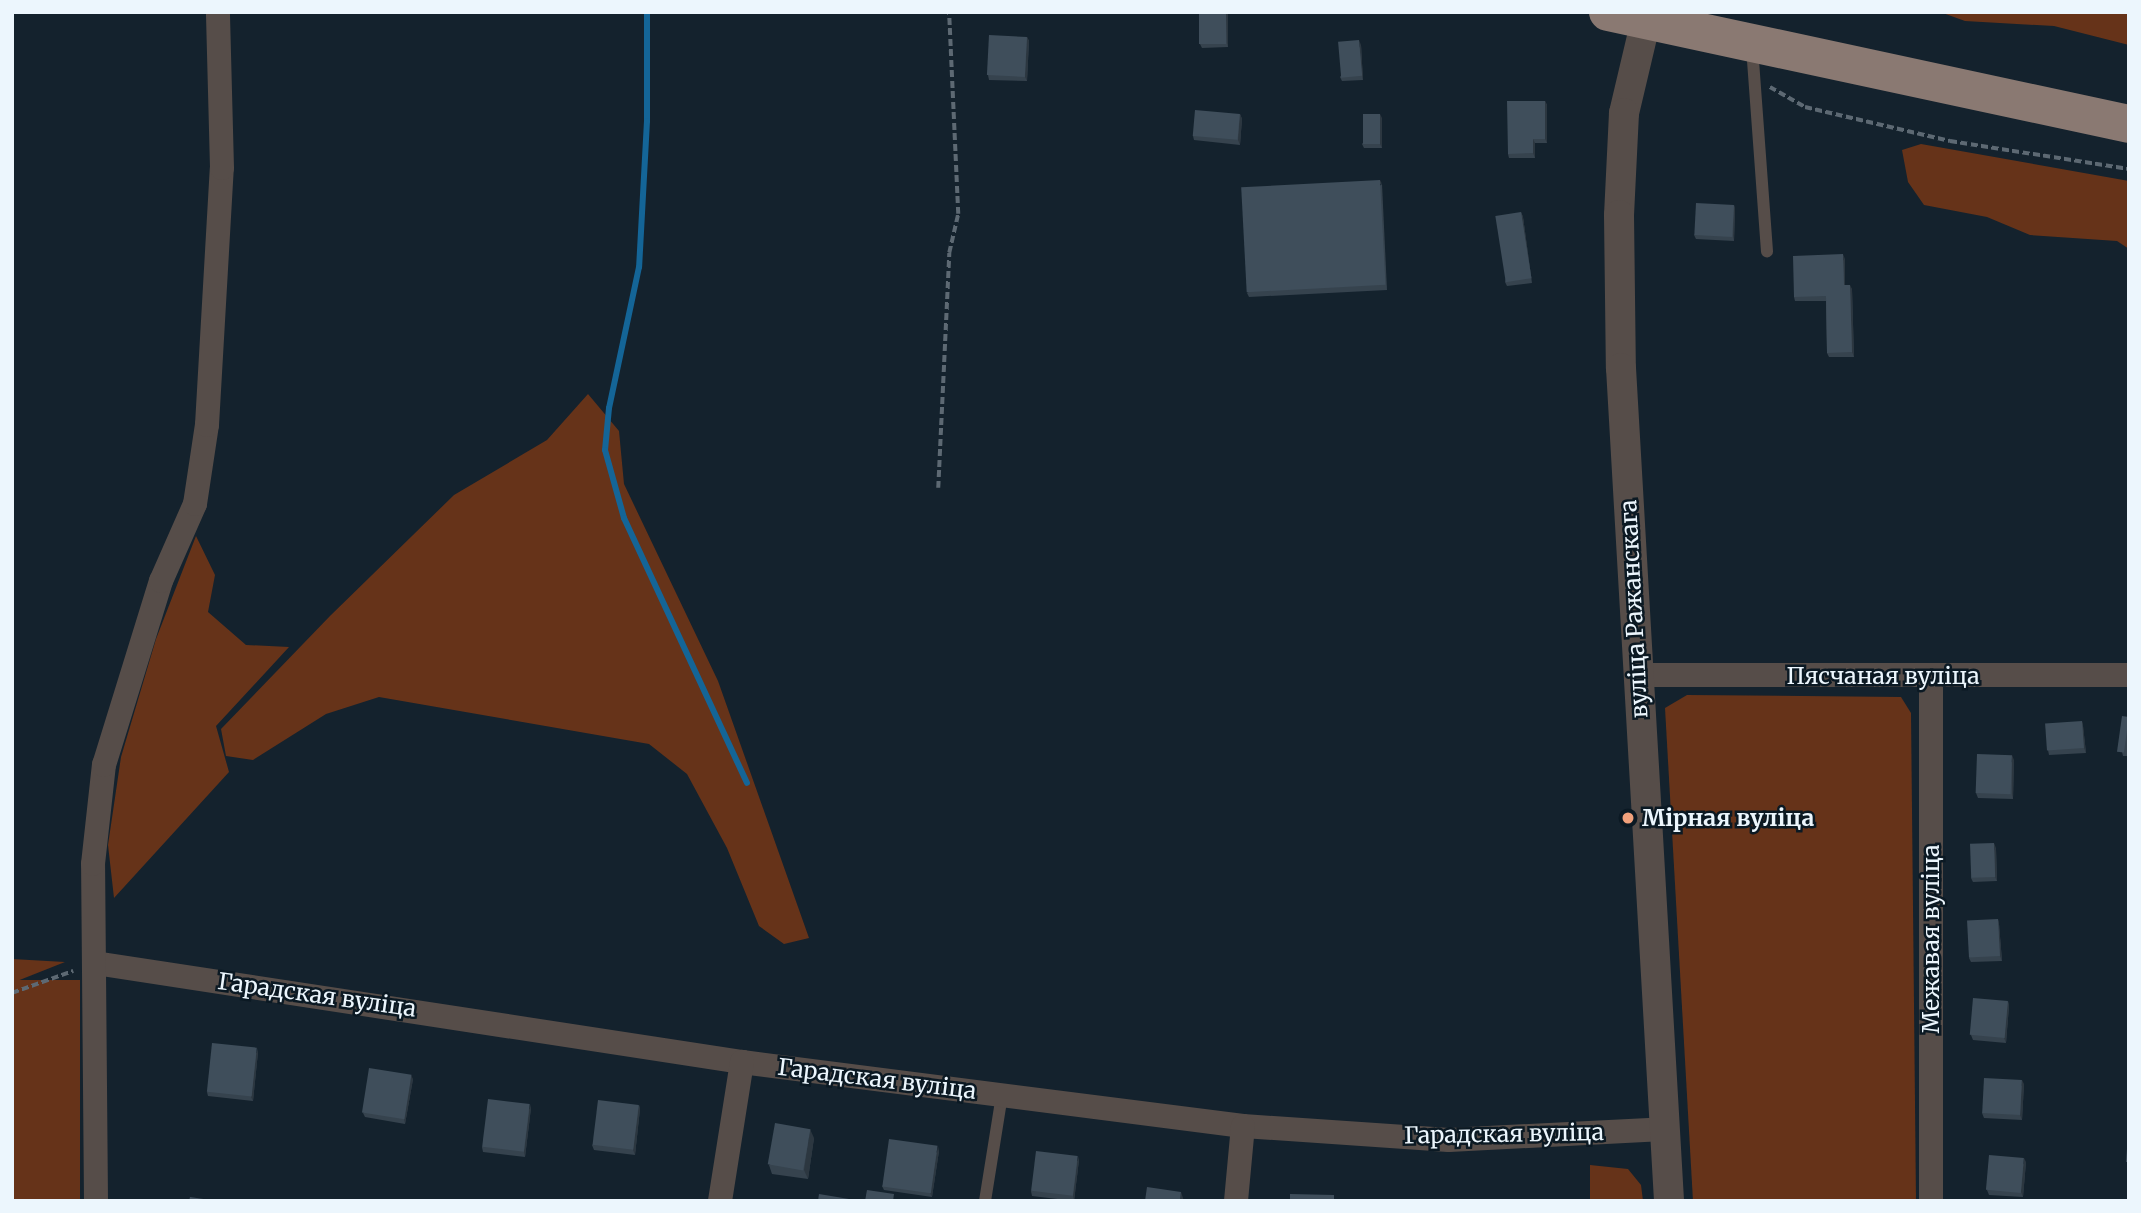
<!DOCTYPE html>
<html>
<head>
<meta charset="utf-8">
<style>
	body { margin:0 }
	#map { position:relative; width:2141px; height:1213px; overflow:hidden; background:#14222d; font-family:Merriweather,serif }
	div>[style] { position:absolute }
	.green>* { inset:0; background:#663319; transform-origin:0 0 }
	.stream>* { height:6px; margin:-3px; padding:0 3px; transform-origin:3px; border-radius:3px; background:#146597 }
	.path>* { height:3.5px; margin-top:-1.75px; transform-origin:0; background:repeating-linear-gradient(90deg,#5d6973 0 7px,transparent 0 10.5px) }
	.service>* { height:12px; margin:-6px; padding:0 6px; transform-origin:6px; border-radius:6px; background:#564d49 }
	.minor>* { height:24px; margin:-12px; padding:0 12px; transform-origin:12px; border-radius:12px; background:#564d49 }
	.tertiary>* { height:30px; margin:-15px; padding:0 15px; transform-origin:15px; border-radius:15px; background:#564d49 }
	.primary>* { height:38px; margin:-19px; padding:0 19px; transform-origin:19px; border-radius:19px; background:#8a7972 }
	.wall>* { inset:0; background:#36434e }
	.shaded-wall>* { inset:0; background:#2c3740; transform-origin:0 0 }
	.building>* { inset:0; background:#3f4e5b; transform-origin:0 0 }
	.dots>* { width:19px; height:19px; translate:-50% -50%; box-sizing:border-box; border:4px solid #0b1923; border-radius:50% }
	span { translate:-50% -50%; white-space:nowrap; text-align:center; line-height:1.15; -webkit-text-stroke:5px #0b1923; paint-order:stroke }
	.street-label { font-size:23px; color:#ecf6fd }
	.poi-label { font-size:23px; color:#ecf6fd; font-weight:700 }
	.left { translate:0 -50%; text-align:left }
	.frame { position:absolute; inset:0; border:14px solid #ecf6fd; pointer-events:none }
</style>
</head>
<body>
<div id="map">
	<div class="green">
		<div style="clip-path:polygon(1940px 12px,2129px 12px,2129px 45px,2054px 26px,1965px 21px)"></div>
		<div style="clip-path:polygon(1921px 144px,2129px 181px,2129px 249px,2117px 241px,2030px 235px,1987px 217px,1924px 205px,1908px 182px,1902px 150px)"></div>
		<div style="clip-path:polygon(588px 394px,619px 431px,624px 484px,718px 681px,809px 938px,784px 944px,759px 926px,727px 848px,687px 774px,649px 744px,379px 697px,326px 714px,253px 760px,226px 756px,221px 729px,330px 616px,454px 495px,547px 440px)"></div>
		<div style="clip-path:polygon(196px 536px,215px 575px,208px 612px,246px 645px,289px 647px,216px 726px,229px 772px,114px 898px,108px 845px,121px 757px,156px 639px)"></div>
		<div style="clip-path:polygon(1687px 695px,1901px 697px,1911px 713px,1916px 1201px,1693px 1201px,1665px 708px)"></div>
		<div style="clip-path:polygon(12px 959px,65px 962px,12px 983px)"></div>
		<div style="left:80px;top:980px;width:221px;height:71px;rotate:90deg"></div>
		<div style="clip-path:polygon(1590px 1165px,1628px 1169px,1641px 1185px,1643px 1201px,1590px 1201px)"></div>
	</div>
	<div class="stream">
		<div style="left:647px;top:12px;width:109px;rotate:90deg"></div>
		<div style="left:647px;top:121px;width:146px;rotate:93.1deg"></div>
		<div style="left:639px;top:267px;width:144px;rotate:102deg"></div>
		<div style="left:609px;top:408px;width:42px;rotate:95.4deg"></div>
		<div style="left:605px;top:450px;width:71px;rotate:74.4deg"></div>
		<div style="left:624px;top:518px;width:292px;rotate:65.1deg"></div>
	</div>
	<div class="path">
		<div style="left:1770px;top:87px;width:40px;rotate:29.7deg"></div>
		<div style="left:1805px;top:107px;width:149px;rotate:13.2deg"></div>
		<div style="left:1950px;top:141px;width:181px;rotate:8.9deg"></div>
		<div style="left:938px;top:488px;width:235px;rotate:-87.3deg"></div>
		<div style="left:949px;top:253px;width:40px;rotate:-77deg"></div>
		<div style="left:958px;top:214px;width:202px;rotate:-92.6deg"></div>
		<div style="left:12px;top:993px;width:65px;rotate:-19.8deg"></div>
	</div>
	<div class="service">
		<div style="left:1752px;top:47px;width:205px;rotate:85.8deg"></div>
		<div style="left:985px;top:1201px;width:107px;rotate:-80.9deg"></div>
	</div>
	<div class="minor">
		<div style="left:1638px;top:675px;width:491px"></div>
		<div style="left:1931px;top:678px;width:523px;rotate:90deg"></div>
		<div style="left:95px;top:963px;width:655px;rotate:8.7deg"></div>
		<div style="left:742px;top:1062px;width:505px;rotate:7.28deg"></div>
		<div style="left:1243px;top:1126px;width:206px;rotate:3.9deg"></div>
		<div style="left:1449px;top:1140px;width:215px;rotate:-2.9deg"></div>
		<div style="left:96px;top:1201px;width:337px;rotate:-90.5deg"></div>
		<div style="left:93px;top:864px;width:100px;rotate:-83.7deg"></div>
		<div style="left:104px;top:765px;width:193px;rotate:-72.8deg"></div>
		<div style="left:161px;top:581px;width:84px;rotate:-66.2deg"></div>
		<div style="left:195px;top:504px;width:80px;rotate:-81.4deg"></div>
		<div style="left:207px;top:425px;width:257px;rotate:-86.7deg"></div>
		<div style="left:222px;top:168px;width:156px;rotate:-91.5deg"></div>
		<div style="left:720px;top:1201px;width:141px;rotate:-81deg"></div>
		<div style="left:1236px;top:1201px;width:75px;rotate:-84.7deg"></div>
	</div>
	<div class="tertiary">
		<div style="left:1646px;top:20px;width:96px;rotate:103.3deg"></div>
		<div style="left:1624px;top:113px;width:102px;rotate:92.8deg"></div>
		<div style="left:1619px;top:215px;width:153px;rotate:89.3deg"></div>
		<div style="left:1621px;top:368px;width:834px;rotate:86.7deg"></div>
	</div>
	<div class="primary">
		<div style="left:1608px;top:12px;width:533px;rotate:12.13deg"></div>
	</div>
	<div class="wall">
		<div style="clip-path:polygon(1199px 12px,1228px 12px,1228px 47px,1202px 48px,1200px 44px)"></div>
		<div style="clip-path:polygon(1027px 37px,1029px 41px,1027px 81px,989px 80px,988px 75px)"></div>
		<div style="clip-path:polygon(1361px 45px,1363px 80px,1342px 81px,1340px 77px)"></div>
		<div style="clip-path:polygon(1545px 101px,1547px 105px,1547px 143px,1535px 143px,1535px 158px,1509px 158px,1508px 154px)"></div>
		<div style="clip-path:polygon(1240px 114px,1242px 119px,1240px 145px,1194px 140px,1193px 136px)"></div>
		<div style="clip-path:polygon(1382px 118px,1382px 148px,1364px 148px,1362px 144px)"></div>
		<div style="clip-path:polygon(1382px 184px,1387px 290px,1249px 297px,1247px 293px)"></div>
		<div style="clip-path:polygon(1734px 205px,1735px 209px,1734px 241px,1696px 239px,1694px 235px)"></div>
		<div style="clip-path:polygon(1521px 212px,1523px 217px,1532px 283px,1507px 286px,1505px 282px)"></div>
		<div style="clip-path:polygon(1845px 259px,1845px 285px,1852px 289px,1854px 357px,1829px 357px,1827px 353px,1826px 301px,1795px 301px,1794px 297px)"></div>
		<div style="clip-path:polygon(2129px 717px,2129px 756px,2123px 756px,2122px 752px)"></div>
		<div style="clip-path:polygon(2082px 721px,2083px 726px,2086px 753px,2049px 755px,2048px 750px)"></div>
		<div style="clip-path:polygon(2014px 760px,2013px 799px,1978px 798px,1976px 793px)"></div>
		<div style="clip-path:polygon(1996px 848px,1997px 881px,1973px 882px,1971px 878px)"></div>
		<div style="clip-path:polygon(1998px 919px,1999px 924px,2002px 961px,1971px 962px,1969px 958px)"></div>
		<div style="clip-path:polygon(2008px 1001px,2009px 1006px,2006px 1043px,1973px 1040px,1971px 1035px)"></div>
		<div style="clip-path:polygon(258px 1052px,253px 1101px,208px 1096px,207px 1092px)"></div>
		<div style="clip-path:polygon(413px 1079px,405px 1124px,365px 1117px,363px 1113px)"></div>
		<div style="clip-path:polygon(2024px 1084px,2022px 1120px,1984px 1118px,1982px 1113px)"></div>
		<div style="clip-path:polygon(639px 1105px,640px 1109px,635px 1155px,594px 1150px,592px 1145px)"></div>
		<div style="clip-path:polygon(531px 1108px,525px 1157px,483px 1152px,482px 1147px)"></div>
		<div style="clip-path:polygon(814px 1138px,808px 1179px,772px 1174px,769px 1165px)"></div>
		<div style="clip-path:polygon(939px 1151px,932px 1197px,884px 1190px,882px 1186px)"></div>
		<div style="clip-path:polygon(1079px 1160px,1074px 1201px,1032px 1196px,1031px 1191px)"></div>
		<div style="clip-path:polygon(2026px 1162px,2023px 1197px,1989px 1195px,1987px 1190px)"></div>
	</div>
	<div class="shaded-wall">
		<div style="clip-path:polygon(1226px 12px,1228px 12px,1228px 47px,1227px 43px)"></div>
		<div style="clip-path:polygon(1027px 37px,1029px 41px,1027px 81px,1025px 77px)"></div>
		<div style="clip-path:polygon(1359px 40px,1361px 45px,1363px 80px,1362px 76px)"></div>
		<div style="clip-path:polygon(1545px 101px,1547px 105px,1547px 143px,1545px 139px)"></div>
		<div style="clip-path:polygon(1240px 114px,1242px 119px,1240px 145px,1238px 140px)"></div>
		<div style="clip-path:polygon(1380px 114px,1382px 118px,1382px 148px,1380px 144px)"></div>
		<div style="clip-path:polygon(1533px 139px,1535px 143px,1535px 158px,1533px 153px)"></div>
		<div style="left:1380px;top:180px;width:4px;height:105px;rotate:63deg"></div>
		<div style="clip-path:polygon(1734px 205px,1735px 209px,1734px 241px,1733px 236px)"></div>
		<div style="clip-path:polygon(1521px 212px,1523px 217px,1532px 283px,1531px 278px)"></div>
		<div style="clip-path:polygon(1843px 254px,1845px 259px,1845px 290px,1844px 285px)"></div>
		<div style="clip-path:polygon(1850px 285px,1852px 289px,1854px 357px,1852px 352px)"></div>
		<div style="clip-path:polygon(2082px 721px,2083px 726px,2086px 753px,2084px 748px)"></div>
		<div style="clip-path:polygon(2012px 755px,2014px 760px,2013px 799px,2012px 794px)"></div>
		<div style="clip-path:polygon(1994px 843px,1996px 848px,1997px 881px,1995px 877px)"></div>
		<div style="clip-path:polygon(1998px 919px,1999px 924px,2002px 961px,2000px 956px)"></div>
		<div style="clip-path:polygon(2008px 1001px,2009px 1006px,2006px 1043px,2004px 1038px)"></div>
		<div style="clip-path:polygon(257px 1048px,258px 1052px,253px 1101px,251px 1097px)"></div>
		<div style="clip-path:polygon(411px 1075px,413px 1079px,405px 1124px,404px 1119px)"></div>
		<div style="clip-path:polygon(2022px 1080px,2024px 1084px,2022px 1120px,2020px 1115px)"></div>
		<div style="clip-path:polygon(530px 1104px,531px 1108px,525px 1157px,524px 1152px)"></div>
		<div style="clip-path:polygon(639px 1105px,640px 1109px,635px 1155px,633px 1150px)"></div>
		<div style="clip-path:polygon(810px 1129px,814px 1138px,808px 1179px,804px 1170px)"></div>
		<div style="clip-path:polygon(938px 1146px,939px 1151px,932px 1197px,930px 1193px)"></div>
		<div style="clip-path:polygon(1078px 1156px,1079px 1160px,1074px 1201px,1073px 1196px)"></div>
		<div style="clip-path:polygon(2024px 1158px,2026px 1162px,2023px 1197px,2021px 1192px)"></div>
		<div style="clip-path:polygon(1181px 1192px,1184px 1201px,1180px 1201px)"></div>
	</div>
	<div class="building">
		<div style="left:1199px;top:12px;width:27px;height:32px"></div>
		<div style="left:989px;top:35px;width:38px;height:40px;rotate:3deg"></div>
		<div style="left:1359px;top:40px;width:36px;height:21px;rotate:85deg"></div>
		<div style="clip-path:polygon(1507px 101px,1545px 101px,1545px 139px,1533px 139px,1533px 153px,1508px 154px)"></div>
		<div style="left:1195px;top:110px;width:45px;height:26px;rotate:5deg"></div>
		<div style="left:1363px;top:114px;width:17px;height:30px"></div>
		<div style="left:1380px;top:180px;width:105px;height:139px;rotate:87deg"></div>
		<div style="left:1696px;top:203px;width:38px;height:32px;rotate:3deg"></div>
		<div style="left:1521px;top:212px;width:67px;height:26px;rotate:81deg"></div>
		<div style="clip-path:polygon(1843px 254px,1844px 285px,1850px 285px,1852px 352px,1827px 353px,1826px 296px,1794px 297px,1793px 256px)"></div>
		<div style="left:2122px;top:716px;width:7px;height:36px;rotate:8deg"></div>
		<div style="left:2082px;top:721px;width:27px;height:37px;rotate:86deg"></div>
		<div style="left:1977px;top:754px;width:35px;height:39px;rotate:2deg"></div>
		<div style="left:1994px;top:843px;width:34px;height:24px;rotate:88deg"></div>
		<div style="left:1998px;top:919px;width:37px;height:31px;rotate:87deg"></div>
		<div style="left:1973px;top:998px;width:35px;height:37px;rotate:5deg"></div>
		<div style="left:212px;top:1043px;width:45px;height:49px;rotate:6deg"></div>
		<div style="left:369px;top:1068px;width:43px;height:45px;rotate:9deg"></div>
		<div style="left:1984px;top:1078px;width:38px;height:35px;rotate:3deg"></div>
		<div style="left:488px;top:1099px;width:42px;height:48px;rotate:7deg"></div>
		<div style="left:598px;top:1100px;width:41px;height:45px;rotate:7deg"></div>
		<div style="clip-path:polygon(2129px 1122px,2129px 1162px,2126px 1162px)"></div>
		<div style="left:775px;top:1123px;width:36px;height:42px;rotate:10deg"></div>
		<div style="left:889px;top:1139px;width:49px;height:48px;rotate:8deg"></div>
		<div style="left:1036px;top:1151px;width:42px;height:40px;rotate:7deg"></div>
		<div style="left:1989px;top:1155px;width:35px;height:35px;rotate:5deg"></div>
		<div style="clip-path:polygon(1147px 1187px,1181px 1192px,1180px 1201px,1145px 1201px)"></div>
		<div style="clip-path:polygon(867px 1190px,894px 1194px,893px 1201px,865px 1201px)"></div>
		<div style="clip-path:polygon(819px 1194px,861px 1201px,818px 1201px)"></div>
		<div style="clip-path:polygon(1290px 1194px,1334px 1195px,1334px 1201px,1290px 1201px)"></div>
		<div style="clip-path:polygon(190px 1197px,217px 1201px,189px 1201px)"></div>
	</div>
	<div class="dots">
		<div style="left:1628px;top:818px;background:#f1a17c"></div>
	</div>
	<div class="street-label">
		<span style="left:1634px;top:609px;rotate:-93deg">вуліца Ражанскага</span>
		<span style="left:1883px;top:676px">Пясчаная вуліца</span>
		<span style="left:1931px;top:939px;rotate:-90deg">Межавая вуліца</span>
		<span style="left:317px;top:995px;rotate:8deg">Гарадская вуліца</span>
		<span style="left:877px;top:1079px;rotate:7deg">Гарадская вуліца</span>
		<span style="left:1504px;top:1134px;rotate:-1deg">Гарадская вуліца</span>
	</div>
	<div class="poi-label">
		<span class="left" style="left:1642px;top:818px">Мірная вуліца</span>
	</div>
	<div class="frame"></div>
</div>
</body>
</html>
